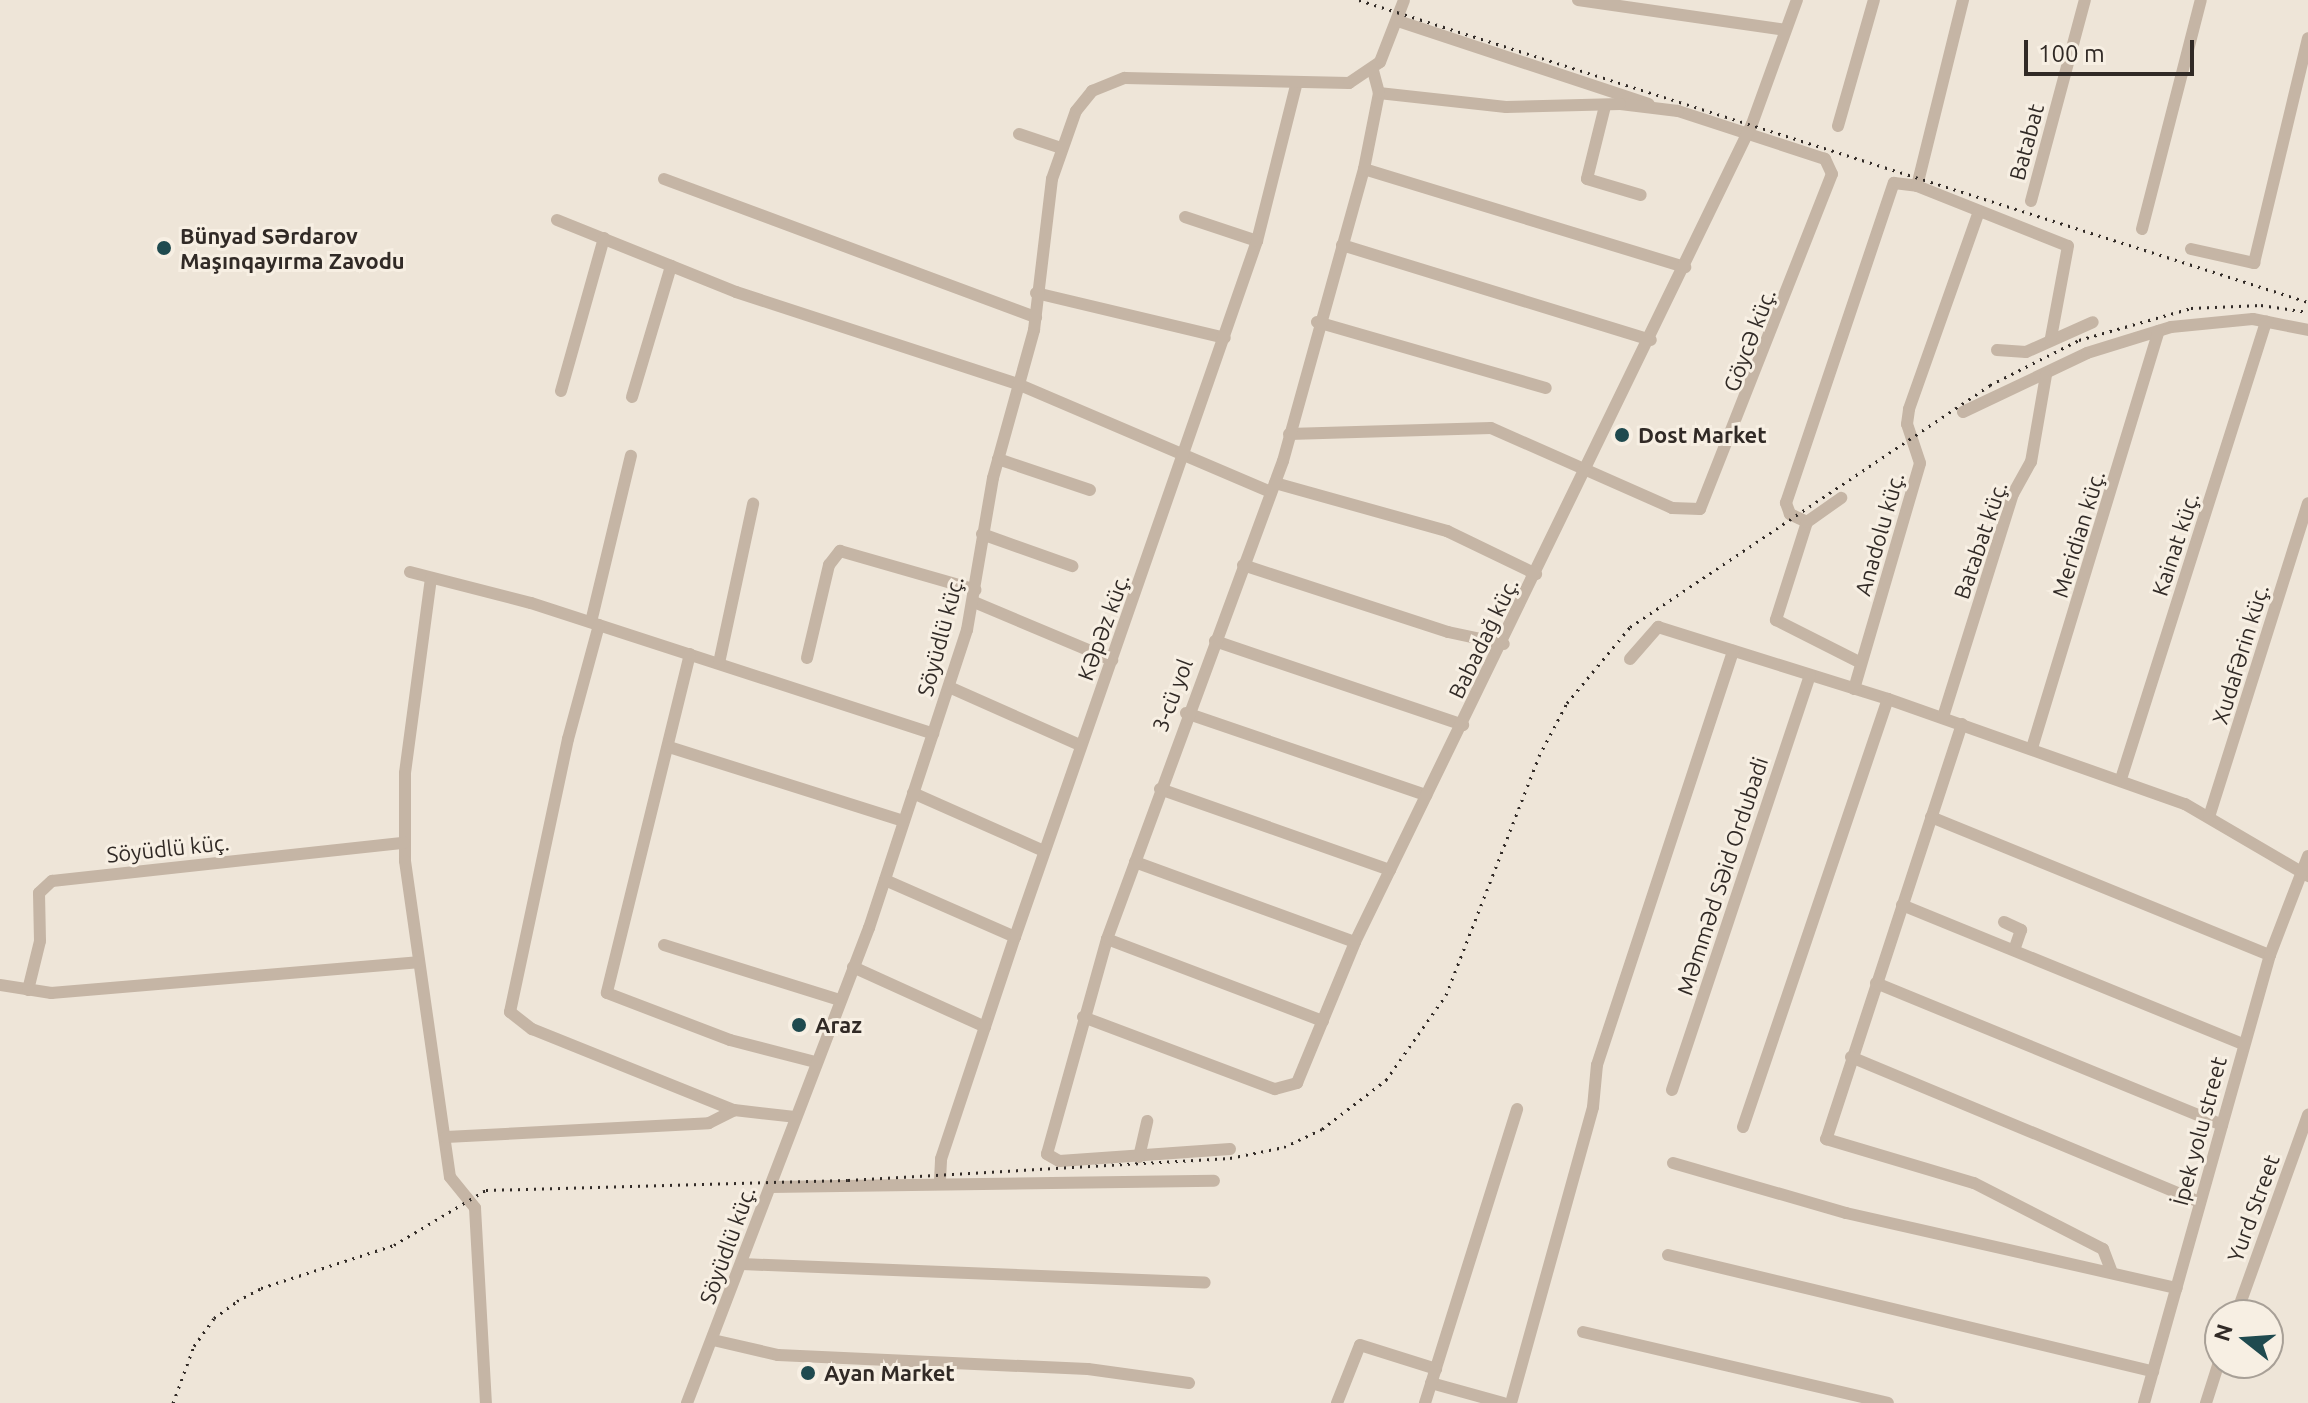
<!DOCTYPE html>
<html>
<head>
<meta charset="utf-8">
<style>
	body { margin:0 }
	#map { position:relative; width:2308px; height:1403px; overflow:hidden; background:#eee5d8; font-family:Ubuntu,sans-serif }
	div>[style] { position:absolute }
	.minor>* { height:12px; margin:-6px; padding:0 6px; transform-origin:6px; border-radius:6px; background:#c5b5a5 }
	.rail>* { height:3px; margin-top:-1.5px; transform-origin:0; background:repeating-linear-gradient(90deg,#312a26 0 2px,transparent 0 8px) }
	.dots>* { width:22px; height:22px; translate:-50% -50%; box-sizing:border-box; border:4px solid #f7efe3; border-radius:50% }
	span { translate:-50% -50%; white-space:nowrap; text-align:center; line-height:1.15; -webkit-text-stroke:6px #f7efe3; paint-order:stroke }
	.street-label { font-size:22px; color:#312a26 }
	.poi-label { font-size:22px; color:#312a26; font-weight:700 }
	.left { translate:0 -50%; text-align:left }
	.north { position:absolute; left:2204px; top:1299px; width:80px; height:80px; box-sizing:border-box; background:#f7efe3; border:2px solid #a8a097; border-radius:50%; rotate:287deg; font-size:22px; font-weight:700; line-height:32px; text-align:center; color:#312a26 }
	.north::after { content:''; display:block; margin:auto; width:28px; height:36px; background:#1f4a4f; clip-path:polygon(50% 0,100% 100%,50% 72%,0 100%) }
	.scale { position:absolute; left:2024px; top:40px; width:170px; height:36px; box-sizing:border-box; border:4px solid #312a26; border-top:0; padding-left:10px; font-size:24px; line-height:28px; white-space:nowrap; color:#312a26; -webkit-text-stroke:6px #f7efe3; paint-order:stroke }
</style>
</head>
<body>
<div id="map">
	<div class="minor">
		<div style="left:1578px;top:0;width:209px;rotate:8.2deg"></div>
		<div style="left:1398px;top:21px;width:264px;rotate:18.3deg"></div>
		<div style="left:1605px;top:106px;width:75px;rotate:103.9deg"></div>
		<div style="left:1587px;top:179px;width:56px;rotate:16.5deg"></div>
		<div style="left:1838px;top:126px;width:131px;rotate:-74.1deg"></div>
		<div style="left:1019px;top:134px;width:44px;rotate:18.4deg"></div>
		<div style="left:1364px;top:169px;width:336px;rotate:17deg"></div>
		<div style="left:664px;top:179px;width:397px;rotate:20.4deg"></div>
		<div style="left:1917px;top:186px;width:192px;rotate:-76.1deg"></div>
		<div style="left:2031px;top:201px;width:208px;rotate:-75deg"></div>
		<div style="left:1185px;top:217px;width:76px;rotate:18.4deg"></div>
		<div style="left:557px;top:220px;width:193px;rotate:21.9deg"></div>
		<div style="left:736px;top:292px;width:299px;rotate:18.1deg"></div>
		<div style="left:1020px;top:385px;width:273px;rotate:23.1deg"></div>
		<div style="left:2142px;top:229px;width:236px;rotate:-75.6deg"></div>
		<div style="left:1342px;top:245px;width:323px;rotate:17.1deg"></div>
		<div style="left:2191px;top:249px;width:65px;rotate:12.5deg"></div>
		<div style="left:2254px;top:263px;width:231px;rotate:-76.5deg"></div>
		<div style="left:1036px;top:293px;width:194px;rotate:13.4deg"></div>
		<div style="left:1317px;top:322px;width:238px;rotate:16.1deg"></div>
		<div style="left:1997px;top:350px;width:29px;rotate:4deg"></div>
		<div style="left:2026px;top:352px;width:73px;rotate:-24.1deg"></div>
		<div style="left:561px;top:391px;width:159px;rotate:-74.3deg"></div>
		<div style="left:632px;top:397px;width:137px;rotate:-73.4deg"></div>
		<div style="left:1963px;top:412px;width:137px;rotate:-25.4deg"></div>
		<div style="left:2087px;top:353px;width:88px;rotate:-17.2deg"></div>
		<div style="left:2171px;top:327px;width:82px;rotate:-5.6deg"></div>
		<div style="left:2253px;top:319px;width:56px;rotate:11.3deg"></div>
		<div style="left:1289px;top:434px;width:202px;rotate:-1.7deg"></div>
		<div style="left:1491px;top:428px;width:198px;rotate:23.8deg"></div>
		<div style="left:1672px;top:508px;width:28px;rotate:2deg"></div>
		<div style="left:1700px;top:509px;width:360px;rotate:-68.5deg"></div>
		<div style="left:1832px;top:174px;width:17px;rotate:-115deg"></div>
		<div style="left:1825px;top:159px;width:155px;rotate:-161.9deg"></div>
		<div style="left:1678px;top:111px;width:58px;rotate:-173.1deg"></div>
		<div style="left:1620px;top:104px;width:114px;rotate:178.5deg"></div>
		<div style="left:1506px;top:107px;width:128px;rotate:-173.7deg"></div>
		<div style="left:998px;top:459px;width:97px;rotate:18.6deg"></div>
		<div style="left:1275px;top:483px;width:179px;rotate:15.6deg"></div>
		<div style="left:1447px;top:531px;width:99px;rotate:25.8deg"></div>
		<div style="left:1807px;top:522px;width:19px;rotate:-155deg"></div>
		<div style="left:1790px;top:514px;width:12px;rotate:-110deg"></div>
		<div style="left:1786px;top:503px;width:338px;rotate:-71.4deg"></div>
		<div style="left:1894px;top:183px;width:23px;rotate:7deg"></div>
		<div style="left:1917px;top:186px;width:162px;rotate:21.7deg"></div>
		<div style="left:2068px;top:246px;width:94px;rotate:100.5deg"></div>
		<div style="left:1807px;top:522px;width:103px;rotate:107.6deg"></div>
		<div style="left:1776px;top:620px;width:95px;rotate:26.8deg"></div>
		<div style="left:1807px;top:522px;width:42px;rotate:-35.2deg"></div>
		<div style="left:982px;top:534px;width:96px;rotate:19.6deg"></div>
		<div style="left:1243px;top:565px;width:216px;rotate:18.1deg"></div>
		<div style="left:1448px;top:632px;width:57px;rotate:12.1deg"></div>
		<div style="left:410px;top:572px;width:125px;rotate:14.4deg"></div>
		<div style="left:531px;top:603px;width:423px;rotate:18deg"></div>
		<div style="left:431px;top:578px;width:197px;rotate:97.6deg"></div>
		<div style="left:405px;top:773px;width:88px;rotate:90deg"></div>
		<div style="left:405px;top:861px;width:319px;rotate:81.9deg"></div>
		<div style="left:450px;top:1177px;width:40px;rotate:51deg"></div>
		<div style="left:475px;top:1208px;width:195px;rotate:86.8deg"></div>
		<div style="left:974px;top:602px;width:150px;rotate:22.8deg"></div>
		<div style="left:591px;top:622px;width:171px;rotate:-76.5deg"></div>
		<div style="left:599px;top:625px;width:118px;rotate:105.2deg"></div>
		<div style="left:568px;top:739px;width:279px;rotate:102deg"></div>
		<div style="left:510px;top:1012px;width:28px;rotate:38deg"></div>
		<div style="left:532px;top:1029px;width:218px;rotate:21.9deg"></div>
		<div style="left:1215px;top:641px;width:262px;rotate:18.7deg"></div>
		<div style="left:690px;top:654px;width:349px;rotate:103.8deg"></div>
		<div style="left:607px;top:993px;width:132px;rotate:20.9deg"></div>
		<div style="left:730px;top:1040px;width:88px;rotate:14.5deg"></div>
		<div style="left:807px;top:658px;width:96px;rotate:-76.7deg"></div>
		<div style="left:829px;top:565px;width:18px;rotate:-52deg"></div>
		<div style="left:840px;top:551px;width:141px;rotate:16deg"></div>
		<div style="left:1630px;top:659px;width:43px;rotate:-48.8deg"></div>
		<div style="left:1658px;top:627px;width:241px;rotate:17.4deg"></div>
		<div style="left:1888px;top:699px;width:315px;rotate:19.5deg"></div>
		<div style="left:2185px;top:804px;width:143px;rotate:30.3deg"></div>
		<div style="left:719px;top:663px;width:163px;rotate:-77.9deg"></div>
		<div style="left:949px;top:687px;width:143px;rotate:23.9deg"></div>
		<div style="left:1854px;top:689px;width:235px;rotate:-73.7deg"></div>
		<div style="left:1920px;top:463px;width:41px;rotate:-108.4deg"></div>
		<div style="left:1907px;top:424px;width:15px;rotate:-82deg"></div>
		<div style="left:1909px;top:409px;width:210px;rotate:-70.5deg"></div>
		<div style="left:1186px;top:713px;width:254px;rotate:18.9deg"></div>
		<div style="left:1943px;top:717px;width:234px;rotate:-72.6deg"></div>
		<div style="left:2013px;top:494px;width:37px;rotate:-61deg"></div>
		<div style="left:2031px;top:462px;width:88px;rotate:-80.2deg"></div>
		<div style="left:1962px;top:724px;width:437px;rotate:108.1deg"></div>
		<div style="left:1826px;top:1139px;width:154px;rotate:16.6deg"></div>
		<div style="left:1974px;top:1183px;width:145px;rotate:27.1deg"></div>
		<div style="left:2103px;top:1249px;width:22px;rotate:69deg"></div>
		<div style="left:669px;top:747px;width:245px;rotate:17.5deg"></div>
		<div style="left:2032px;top:748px;width:436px;rotate:-73.1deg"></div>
		<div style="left:2121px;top:779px;width:480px;rotate:-72.4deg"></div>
		<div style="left:1160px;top:789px;width:244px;rotate:19.4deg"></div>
		<div style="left:913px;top:793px;width:143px;rotate:23.9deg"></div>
		<div style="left:1931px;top:817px;width:366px;rotate:22.2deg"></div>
		<div style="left:2209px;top:817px;width:329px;rotate:-72.5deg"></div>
		<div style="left:1135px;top:862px;width:234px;rotate:20deg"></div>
		<div style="left:885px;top:880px;width:142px;rotate:23.7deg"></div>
		<div style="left:1902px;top:905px;width:368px;rotate:22.2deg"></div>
		<div style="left:2004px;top:922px;width:19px;rotate:25deg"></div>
		<div style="left:2021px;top:930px;width:21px;rotate:109deg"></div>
		<div style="left:1107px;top:939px;width:231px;rotate:20.8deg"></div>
		<div style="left:664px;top:945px;width:184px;rotate:17.4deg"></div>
		<div style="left:853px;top:967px;width:145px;rotate:24.4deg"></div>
		<div style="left:1876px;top:983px;width:374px;rotate:22.3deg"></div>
		<div style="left:0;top:985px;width:52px;rotate:8.9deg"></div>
		<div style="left:51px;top:993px;width:368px;rotate:-4.8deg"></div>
		<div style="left:28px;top:990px;width:50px;rotate:-76.2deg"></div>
		<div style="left:40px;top:941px;width:48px;rotate:-91.2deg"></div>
		<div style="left:39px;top:893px;width:18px;rotate:-43deg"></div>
		<div style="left:52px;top:881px;width:354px;rotate:-6.2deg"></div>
		<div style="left:1083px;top:1017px;width:205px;rotate:20.6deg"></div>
		<div style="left:1275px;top:1089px;width:23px;rotate:-15deg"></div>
		<div style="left:1297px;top:1083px;width:152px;rotate:-67.6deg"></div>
		<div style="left:1355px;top:942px;width:909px;rotate:-64.11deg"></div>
		<div style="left:1752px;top:124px;width:132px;rotate:-70.1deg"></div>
		<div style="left:1851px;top:1057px;width:378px;rotate:22.6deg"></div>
		<div style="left:1672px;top:1090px;width:437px;rotate:-71.6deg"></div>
		<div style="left:1743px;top:1127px;width:452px;rotate:-71.3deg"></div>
		<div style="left:446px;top:1137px;width:263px;rotate:-3deg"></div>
		<div style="left:709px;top:1123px;width:28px;rotate:-27deg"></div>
		<div style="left:734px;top:1110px;width:61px;rotate:6.5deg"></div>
		<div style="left:1230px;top:1149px;width:171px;rotate:176deg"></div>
		<div style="left:1059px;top:1161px;width:14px;rotate:-150deg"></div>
		<div style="left:1047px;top:1154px;width:223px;rotate:-74.4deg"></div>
		<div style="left:1107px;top:939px;width:509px;rotate:-69.79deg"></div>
		<div style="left:1283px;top:461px;width:303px;rotate:-74.5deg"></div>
		<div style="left:1364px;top:169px;width:77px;rotate:-78.8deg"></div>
		<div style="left:1379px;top:93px;width:23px;rotate:-105deg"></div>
		<div style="left:1139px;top:1157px;width:37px;rotate:-77deg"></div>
		<div style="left:1673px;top:1163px;width:180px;rotate:16.1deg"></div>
		<div style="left:1846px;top:1213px;width:339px;rotate:12.8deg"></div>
		<div style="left:940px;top:1180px;width:21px;rotate:-87deg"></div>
		<div style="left:941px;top:1159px;width:234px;rotate:-71.6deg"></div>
		<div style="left:1015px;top:937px;width:737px;rotate:-70.83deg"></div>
		<div style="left:1257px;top:241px;width:160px;rotate:-75.9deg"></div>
		<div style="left:770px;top:1187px;width:444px;rotate:-0.8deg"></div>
		<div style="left:1668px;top:1255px;width:499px;rotate:13.5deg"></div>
		<div style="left:742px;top:1264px;width:463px;rotate:2.3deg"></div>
		<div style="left:2236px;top:1315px;width:213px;rotate:-70.2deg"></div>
		<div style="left:1583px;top:1332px;width:313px;rotate:13.1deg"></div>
		<div style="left:713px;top:1340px;width:67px;rotate:13deg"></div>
		<div style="left:778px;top:1355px;width:310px;rotate:2.6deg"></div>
		<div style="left:1088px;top:1369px;width:102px;rotate:7.9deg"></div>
		<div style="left:1431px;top:1383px;width:75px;rotate:15.5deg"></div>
		<div style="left:687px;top:1403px;width:509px;rotate:-69.04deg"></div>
		<div style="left:869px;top:928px;width:314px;rotate:-71.8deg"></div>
		<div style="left:967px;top:630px;width:154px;rotate:-80.3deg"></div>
		<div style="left:993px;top:478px;width:154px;rotate:-74.5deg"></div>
		<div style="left:1034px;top:330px;width:152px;rotate:-83.2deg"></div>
		<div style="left:1052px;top:179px;width:72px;rotate:-70.6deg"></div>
		<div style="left:1076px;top:111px;width:26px;rotate:-51deg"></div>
		<div style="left:1092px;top:91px;width:35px;rotate:-22deg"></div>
		<div style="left:1125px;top:78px;width:224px;rotate:1.3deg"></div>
		<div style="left:1349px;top:83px;width:37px;rotate:-34deg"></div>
		<div style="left:1380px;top:62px;width:66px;rotate:-68.8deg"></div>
		<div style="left:1337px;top:1403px;width:62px;rotate:-68.4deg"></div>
		<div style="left:1360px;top:1345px;width:80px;rotate:17.5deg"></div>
		<div style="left:1425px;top:1403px;width:308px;rotate:-72.6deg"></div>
		<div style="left:1511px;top:1403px;width:307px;rotate:-74.5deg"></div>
		<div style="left:1593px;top:1107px;width:42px;rotate:-84.6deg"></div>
		<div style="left:1597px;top:1065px;width:436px;rotate:-71.8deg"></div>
		<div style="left:2144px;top:1403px;width:465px;rotate:-74.3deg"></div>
		<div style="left:2270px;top:955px;width:106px;rotate:-69deg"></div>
		<div style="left:2206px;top:1403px;width:46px;rotate:-72.3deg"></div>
	</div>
	<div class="rail">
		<div style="left:1359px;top:0;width:996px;rotate:17.65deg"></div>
		<div style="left:173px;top:1403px;width:61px;rotate:-69.8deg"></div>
		<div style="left:194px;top:1346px;width:34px;rotate:-54deg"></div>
		<div style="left:214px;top:1318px;width:29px;rotate:-36deg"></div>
		<div style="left:237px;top:1301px;width:27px;rotate:-28deg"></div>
		<div style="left:261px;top:1288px;width:140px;rotate:-17.9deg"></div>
		<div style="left:394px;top:1245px;width:107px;rotate:-30.9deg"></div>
		<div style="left:486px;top:1190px;width:362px;rotate:-1.6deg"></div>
		<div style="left:848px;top:1180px;width:383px;rotate:-3.3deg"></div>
		<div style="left:1230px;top:1158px;width:55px;rotate:-11.5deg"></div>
		<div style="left:1284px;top:1147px;width:42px;rotate:-25.3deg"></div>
		<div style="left:1322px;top:1129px;width:81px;rotate:-37.4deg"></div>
		<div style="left:1386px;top:1080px;width:104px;rotate:-54.8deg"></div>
		<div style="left:1446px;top:995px;width:256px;rotate:-68.7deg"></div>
		<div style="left:1539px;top:756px;width:60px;rotate:-62.2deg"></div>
		<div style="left:1567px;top:703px;width:99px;rotate:-50.3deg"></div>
		<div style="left:1630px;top:627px;width:434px;rotate:-33.9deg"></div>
		<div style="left:1990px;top:385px;width:100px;rotate:-26.8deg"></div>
		<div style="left:2079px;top:340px;width:116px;rotate:-15.9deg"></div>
		<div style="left:2191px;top:308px;width:70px;rotate:-2.5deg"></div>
		<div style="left:2261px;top:305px;width:48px;rotate:8.5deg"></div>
	</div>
	<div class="dots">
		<div style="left:164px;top:248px;background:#1f4a4f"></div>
		<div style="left:1622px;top:435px;background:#1f4a4f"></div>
		<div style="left:799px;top:1025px;background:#1f4a4f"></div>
		<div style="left:808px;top:1373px;background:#1f4a4f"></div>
	</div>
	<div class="street-label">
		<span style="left:2026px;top:142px;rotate:-75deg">Batabat</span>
		<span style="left:1749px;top:340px;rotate:-69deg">Göycə küç.</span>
		<span style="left:1879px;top:534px;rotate:-74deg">Anadolu küç.</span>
		<span style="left:2078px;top:534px;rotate:-73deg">Meridian küç.</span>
		<span style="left:1980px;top:540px;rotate:-71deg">Batabat küç.</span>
		<span style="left:2175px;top:544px;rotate:-72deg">Kainat küç.</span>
		<span style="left:1103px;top:627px;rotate:-70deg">Kəpəz küç.</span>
		<span style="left:940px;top:636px;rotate:-75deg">Söyüdlü küç.</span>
		<span style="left:1483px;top:638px;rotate:-64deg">Babadağ küç.</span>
		<span style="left:2240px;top:654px;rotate:-73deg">Xudafərin küç.</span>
		<span style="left:1172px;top:695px;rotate:-69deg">3-cü yol</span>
		<span style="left:168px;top:848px;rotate:-6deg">Söyüdlü küç.</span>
		<span style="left:1722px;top:876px;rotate:-72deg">Məmməd Səid Ordubadi</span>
		<span style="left:2199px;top:1131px;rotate:-75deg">İpek yolu street</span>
		<span style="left:2253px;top:1208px;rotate:-70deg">Yurd Street</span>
		<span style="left:727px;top:1245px;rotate:-70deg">Söyüdlü küç.</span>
	</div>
	<div class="poi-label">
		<span class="left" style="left:180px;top:248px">Bünyad Sərdarov<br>Maşınqayırma Zavodu</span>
		<span class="left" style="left:1638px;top:435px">Dost Market</span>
		<span class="left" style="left:815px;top:1025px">Araz</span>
		<span class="left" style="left:824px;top:1373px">Ayan Market</span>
	</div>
	<div class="north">N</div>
	<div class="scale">100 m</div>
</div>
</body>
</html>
